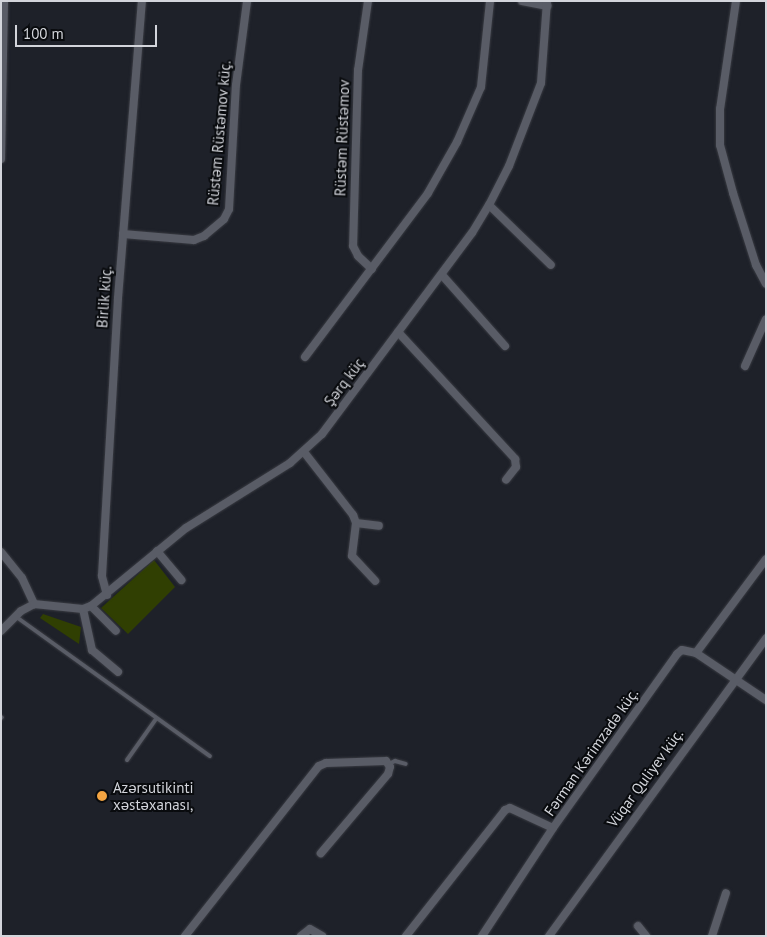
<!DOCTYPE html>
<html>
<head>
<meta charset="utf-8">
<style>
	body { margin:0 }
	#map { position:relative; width:767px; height:937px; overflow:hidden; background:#1e2129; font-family:"PT Sans",sans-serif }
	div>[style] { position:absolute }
	.green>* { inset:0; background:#303f02 }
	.roads { filter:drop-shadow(0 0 1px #393b42) drop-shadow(0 0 1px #393b42) }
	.service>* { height:4px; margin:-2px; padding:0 2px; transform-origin:2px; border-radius:2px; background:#595c66 }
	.minor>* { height:8px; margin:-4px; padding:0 4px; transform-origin:4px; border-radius:4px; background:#595c66 }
	.dots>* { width:14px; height:14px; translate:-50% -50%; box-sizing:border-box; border:2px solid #090b0e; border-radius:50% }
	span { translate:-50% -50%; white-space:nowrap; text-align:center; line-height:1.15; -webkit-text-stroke:4px #090b0e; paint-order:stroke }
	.street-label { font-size:15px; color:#d3d5db }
	.poi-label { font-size:15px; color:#d3d5db }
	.left { translate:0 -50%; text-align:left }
	.frame { position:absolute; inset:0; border:2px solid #d3d5db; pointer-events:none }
	.scale { position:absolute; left:15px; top:25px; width:142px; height:22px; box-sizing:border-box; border:2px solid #d3d5db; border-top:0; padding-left:6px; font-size:15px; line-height:18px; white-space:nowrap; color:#d3d5db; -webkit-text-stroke:4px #090b0e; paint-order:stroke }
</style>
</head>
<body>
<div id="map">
	<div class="green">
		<div style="clip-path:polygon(154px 560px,175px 587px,128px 634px,101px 608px)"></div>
		<div style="clip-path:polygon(43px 614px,81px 627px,79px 644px,40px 618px)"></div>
	</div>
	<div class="roads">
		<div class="service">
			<div style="left:15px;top:616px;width:240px;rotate:35.7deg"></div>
			<div style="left:1px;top:718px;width:1px;rotate:-45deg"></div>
			<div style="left:127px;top:760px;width:50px;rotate:-54.7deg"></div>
			<div style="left:389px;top:764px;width:7px;rotate:-27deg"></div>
			<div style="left:395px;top:761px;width:11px;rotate:15deg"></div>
		</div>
		<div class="minor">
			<div style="left:368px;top:1px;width:70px;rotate:98.2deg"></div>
			<div style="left:358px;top:70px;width:176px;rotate:91.6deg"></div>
			<div style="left:353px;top:246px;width:11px;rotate:63deg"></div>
			<div style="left:358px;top:256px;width:19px;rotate:43deg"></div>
			<div style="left:522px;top:1px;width:26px;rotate:11deg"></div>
			<div style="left:736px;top:1px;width:109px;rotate:98.4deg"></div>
			<div style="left:720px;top:109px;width:36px;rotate:90deg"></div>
			<div style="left:720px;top:145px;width:50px;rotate:74.8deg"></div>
			<div style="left:733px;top:193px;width:76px;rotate:72.3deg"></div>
			<div style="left:756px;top:265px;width:21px;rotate:62deg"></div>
			<div style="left:1px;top:159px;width:158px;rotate:-88.9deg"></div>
			<div style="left:489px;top:205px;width:86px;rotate:44.1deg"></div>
			<div style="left:123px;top:234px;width:71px;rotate:4.8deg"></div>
			<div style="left:194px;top:240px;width:11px;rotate:-22deg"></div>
			<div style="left:204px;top:236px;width:26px;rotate:-40deg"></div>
			<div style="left:224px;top:219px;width:11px;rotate:-63deg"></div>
			<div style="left:229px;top:209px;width:124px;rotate:-86.8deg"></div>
			<div style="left:236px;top:85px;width:85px;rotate:-82.5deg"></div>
			<div style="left:442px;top:275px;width:95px;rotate:48.4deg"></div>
			<div style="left:398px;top:332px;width:173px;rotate:47.3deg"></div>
			<div style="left:515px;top:459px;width:8px;rotate:83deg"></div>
			<div style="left:516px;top:467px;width:16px;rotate:128deg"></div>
			<div style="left:305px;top:357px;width:205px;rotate:-53.1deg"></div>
			<div style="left:428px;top:193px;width:59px;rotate:-60.4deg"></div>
			<div style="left:457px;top:142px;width:60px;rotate:-66.4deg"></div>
			<div style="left:481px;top:87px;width:86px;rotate:-84deg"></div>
			<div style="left:745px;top:366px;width:51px;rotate:-65.9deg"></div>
			<div style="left:304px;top:452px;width:80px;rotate:52.1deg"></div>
			<div style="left:353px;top:515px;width:9px;rotate:69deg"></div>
			<div style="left:356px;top:523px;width:33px;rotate:97deg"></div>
			<div style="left:352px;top:556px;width:34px;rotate:47deg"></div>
			<div style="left:356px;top:523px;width:23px;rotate:7deg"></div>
			<div style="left:157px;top:551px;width:38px;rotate:50deg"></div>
			<div style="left:1px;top:552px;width:33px;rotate:51deg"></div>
			<div style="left:22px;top:578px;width:29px;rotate:65deg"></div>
			<div style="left:107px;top:595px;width:20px;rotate:-105deg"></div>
			<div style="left:102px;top:576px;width:278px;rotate:-86.7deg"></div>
			<div style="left:118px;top:298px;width:298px;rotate:-85.4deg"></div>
			<div style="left:91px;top:606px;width:35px;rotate:45deg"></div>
			<div style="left:83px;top:609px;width:42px;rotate:77.6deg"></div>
			<div style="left:92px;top:650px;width:34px;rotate:40deg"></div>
			<div style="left:1px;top:631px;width:28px;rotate:-45deg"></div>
			<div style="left:21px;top:611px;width:15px;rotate:-28deg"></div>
			<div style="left:34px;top:604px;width:49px;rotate:5.8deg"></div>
			<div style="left:83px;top:609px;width:9px;rotate:-21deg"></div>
			<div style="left:91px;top:606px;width:123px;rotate:-39.4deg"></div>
			<div style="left:186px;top:528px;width:123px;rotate:-32deg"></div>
			<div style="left:290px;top:463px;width:43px;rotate:-42.2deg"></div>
			<div style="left:322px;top:434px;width:251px;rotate:-53.3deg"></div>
			<div style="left:472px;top:233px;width:33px;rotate:-59deg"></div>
			<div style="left:489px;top:205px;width:44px;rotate:-62.9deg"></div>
			<div style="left:509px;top:166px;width:89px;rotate:-68.9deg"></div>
			<div style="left:541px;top:83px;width:82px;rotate:-85.8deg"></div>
			<div style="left:696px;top:653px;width:84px;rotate:33.9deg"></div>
			<div style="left:638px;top:926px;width:13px;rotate:51deg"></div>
			<div style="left:185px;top:936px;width:216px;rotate:-51.8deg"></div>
			<div style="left:319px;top:766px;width:8px;rotate:-23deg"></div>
			<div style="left:326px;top:763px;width:60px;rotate:-1.9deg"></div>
			<div style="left:386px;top:761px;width:7px;rotate:56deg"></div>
			<div style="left:390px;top:767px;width:7px;rotate:106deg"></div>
			<div style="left:388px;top:774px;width:104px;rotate:130.3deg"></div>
			<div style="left:301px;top:936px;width:11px;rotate:-38deg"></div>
			<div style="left:310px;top:929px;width:14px;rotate:30deg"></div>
			<div style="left:406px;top:936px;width:160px;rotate:-51.8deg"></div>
			<div style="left:505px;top:810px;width:5px;rotate:-22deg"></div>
			<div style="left:510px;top:808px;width:47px;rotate:24.9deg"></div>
			<div style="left:482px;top:936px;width:129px;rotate:-56.7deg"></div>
			<div style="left:553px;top:828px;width:214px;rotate:-54.5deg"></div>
			<div style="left:677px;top:654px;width:6px;rotate:-39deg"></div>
			<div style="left:682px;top:650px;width:14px;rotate:12deg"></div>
			<div style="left:696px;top:653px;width:117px;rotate:-53.3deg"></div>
			<div style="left:549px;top:936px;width:369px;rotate:-53.9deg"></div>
			<div style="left:712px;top:936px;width:45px;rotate:-72deg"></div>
		</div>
	</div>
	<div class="dots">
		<div style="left:102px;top:796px;background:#f3a442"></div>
	</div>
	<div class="street-label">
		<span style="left:219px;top:133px;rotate:-85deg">Rüstəm Rüstəmov küç.</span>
		<span style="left:342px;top:138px;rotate:-88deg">Rüstəm Rüstəmov</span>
		<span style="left:104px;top:297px;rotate:-86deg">Birlik küç.</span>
		<span style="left:344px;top:382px;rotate:-53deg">Şərq küç</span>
		<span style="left:591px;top:752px;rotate:-55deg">Fərman Kərimzadə küç.</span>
		<span style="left:645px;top:778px;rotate:-54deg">Vüqar Quliyev küç.</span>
	</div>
	<div class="poi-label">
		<span class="left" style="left:113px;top:796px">Azərsutikinti<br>xəstəxanası,</span>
	</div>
	<div class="frame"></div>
	<div class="scale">100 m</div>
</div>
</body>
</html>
